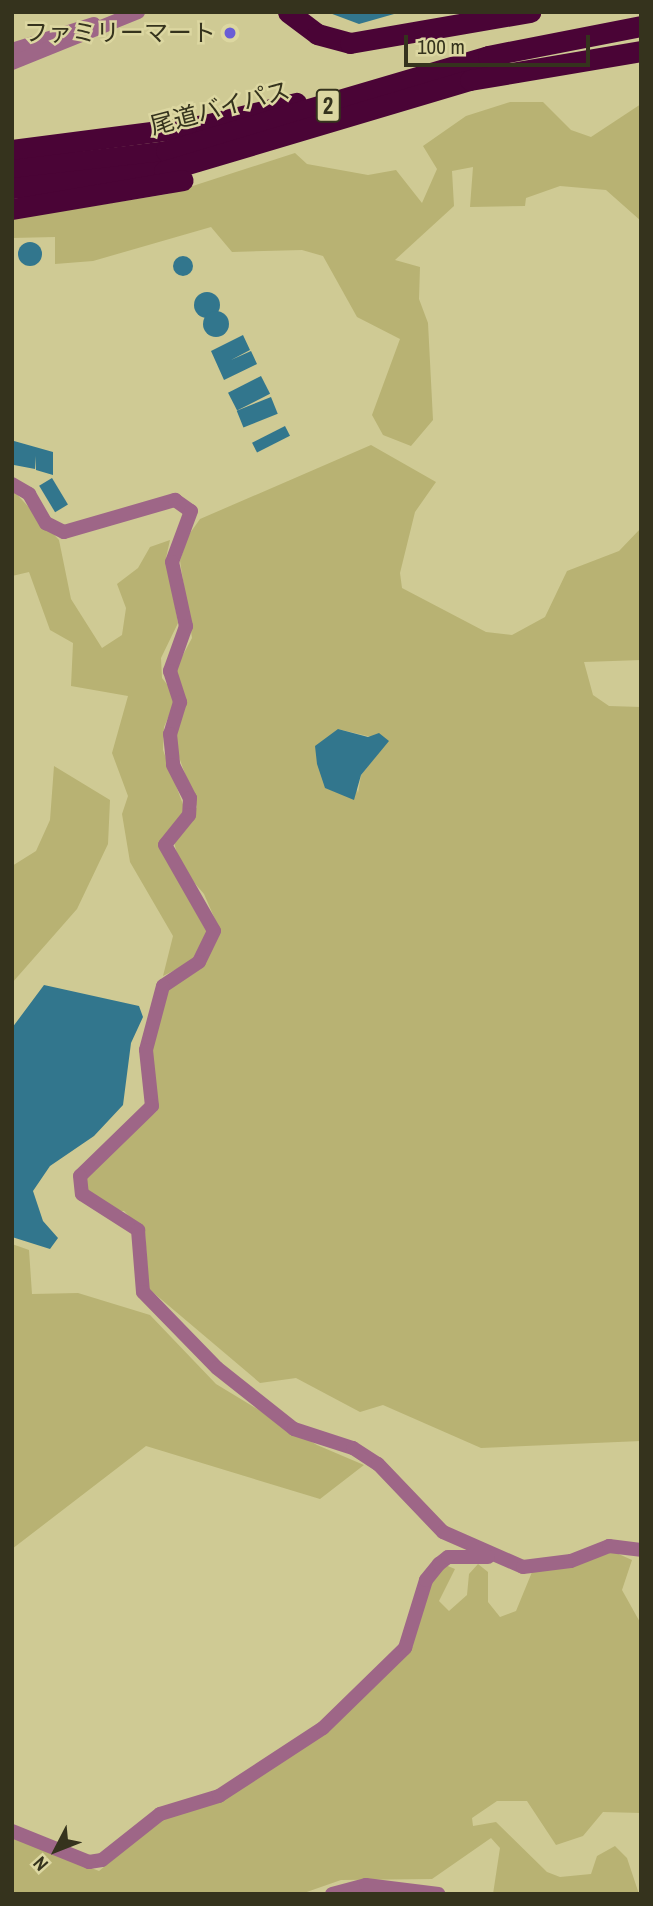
<!DOCTYPE html>
<html>
<head>
<meta charset="utf-8">
<style>
	body { margin:0 }
	#map { position:relative; width:653px; height:1906px; overflow:hidden; background:#cfca94; font-family:"Archivo Narrow","Noto Sans JP",sans-serif }
	div>[style] { position:absolute }
	.green>* { inset:0; background:#b8b273 }
	.water>* { inset:0; background:#32768d; transform-origin:0 0 }
	.round { border-radius:50% }
	.minor>* { height:14px; margin:-7px; padding:0 7px; transform-origin:7px; border-radius:7px; background:#9e6687 }
	.tertiary>* { height:14px; margin:-7px; padding:0 7px; transform-origin:7px; border-radius:7px; background:#9e6687 }
	.motorway>* { height:21px; margin:-10.5px; padding:0 10.5px; transform-origin:10.5px; border-radius:10.5px; background:#4a0436 }
	.dots>* { width:19px; height:19px; translate:-50% -50%; box-sizing:border-box; border:4px solid #dcd7a1; border-radius:50% }
	span { translate:-50% -50%; white-space:nowrap; text-align:center; line-height:1.15; -webkit-text-stroke:5px #dcd7a1; paint-order:stroke }
	.shield-label span { padding:2px 5px; background:#dcd7a1; border:2px solid; border-radius:5px; -webkit-text-stroke-width:0 }
	.shield-label { font-size:23px; color:#35331d; font-weight:700 }
	.poi-label { font-size:24px; color:#35331d }
	.right { translate:-100% -50%; text-align:right }
	.street-label { font-size:24px; color:#35331d }
	.frame { position:absolute; inset:0; border:14px solid #35331d; pointer-events:none }
	.north { position:absolute; left:21px; top:1815px; width:70px; height:70px; -webkit-text-stroke:5px #dcd7a1; paint-order:stroke; rotate:228deg; font-size:19px; font-weight:700; line-height:28px; text-align:center; color:#35331d }
	.north::after { content:''; display:block; margin:auto; width:24px; height:32px; background:#35331d; clip-path:polygon(50% 0,100% 100%,50% 72%,0 100%) }
	.scale { position:absolute; left:404px; top:35px; width:186px; height:32px; box-sizing:border-box; border:4px solid #35331d; border-top:0; padding-left:9px; font-size:21px; line-height:24px; white-space:nowrap; color:#35331d; -webkit-text-stroke:5px #dcd7a1; paint-order:stroke }
</style>
</head>
<body>
<div id="map">
	<div class="green">
		<div style="clip-path:polygon(510px 102px,543px 102px,571px 130px,591px 137px,641px 104px,641px 221px,606px 190px,560px 186px,526px 198px,525px 206px,470px 207px,473px 167px,452px 171px,454px 206px,395px 260px,420px 267px,419px 299px,428px 323px,433px 420px,411px 446px,383px 435px,372px 415px,400px 339px,357px 317px,323px 256px,302px 250px,232px 252px,211px 227px,93px 261px,55px 264px,55px 237px,12px 238px,12px 219px,168px 194px,295px 153px,307px 164px,368px 175px,396px 170px,422px 203px,437px 169px,423px 146px,466px 116px)"></div>
		<div style="clip-path:polygon(evenodd,371px 445px,436px 482px,415px 512px,400px 573px,402px 588px,486px 632px,512px 635px,545px 617px,567px 571px,619px 551px,641px 528px,641px 660px,584px 662px,593px 695px,609px 706px,641px 707px,641px 1441px,481px 1448px,383px 1405px,360px 1412px,296px 1378px,260px 1383px,149px 1289px,145px 1233px,124px 1211px,111px 1211px,82px 1188px,86px 1173px,157px 1111px,149px 1047px,166px 989px,193px 974px,221px 933px,204px 894px,180px 866px,174px 842px,197px 807px,175px 746px,176px 668px,192px 638px,180px 561px,188px 536px,200px 519px,371px 445px,338px 729px,388px 741px,361px 775px,358px 793px,338px 729px)"></div>
		<div style="clip-path:polygon(12px 489px,59px 540px,71px 599px,102px 648px,122px 635px,126px 608px,117px 584px,138px 568px,150px 547px,170px 540px,166px 558px,178px 623px,161px 658px,162px 678px,177px 697px,164px 727px,163px 750px,185px 810px,159px 845px,209px 936px,201px 957px,163px 976px,173px 936px,130px 862px,122px 814px,128px 796px,112px 753px,128px 696px,71px 686px,73px 643px,50px 630px,29px 572px,12px 576px)"></div>
		<div style="clip-path:polygon(54px 766px,110px 800px,108px 844px,77px 909px,12px 983px,12px 866px,36px 851px,50px 820px)"></div>
		<div style="clip-path:polygon(12px 1244px,29px 1250px,32px 1294px,78px 1293px,150px 1315px,216px 1384px,317px 1445px,364px 1465px,320px 1499px,146px 1446px,12px 1549px)"></div>
		<div style="clip-path:polygon(614px 1552px,632px 1560px,622px 1590px,641px 1624px,641px 1813px,603px 1812px,583px 1836px,556px 1845px,527px 1801px,497px 1801px,472px 1818px,473px 1826px,496px 1822px,547px 1872px,560px 1877px,591px 1874px,597px 1856px,615px 1846px,627px 1858px,639px 1894px,493px 1894px,500px 1848px,491px 1838px,432px 1879px,341px 1880px,301px 1894px,12px 1894px,12px 1837px,99px 1871px,163px 1818px,281px 1760px,413px 1641px,427px 1588px,443px 1564px,455px 1569px,439px 1601px,449px 1611px,467px 1595px,469px 1574px,478px 1564px,488px 1572px,488px 1602px,500px 1617px,516px 1611px,532px 1572px)"></div>
	</div>
	<div class="water">
		<div style="clip-path:polygon(327px 12px,401px 12px,359px 24px)"></div>
		<div class="round" style="left:18px;top:242px;width:24px;height:24px"></div>
		<div class="round" style="left:173px;top:256px;width:20px;height:20px"></div>
		<div class="round" style="left:194px;top:292px;width:26px;height:26px"></div>
		<div class="round" style="left:203px;top:311px;width:26px;height:26px"></div>
		<div style="clip-path:polygon(243px 335px,250px 350px,231px 360px,251px 351px,257px 364px,224px 380px,211px 351px)"></div>
		<div style="left:261px;top:376px;width:20px;height:37px;rotate:63deg"></div>
		<div style="left:271px;top:397px;width:18px;height:37px;rotate:68deg"></div>
		<div style="left:285px;top:426px;width:11px;height:37px;rotate:63deg"></div>
		<div style="clip-path:polygon(14px 441px,53px 452px,53px 475px,36px 470px,35px 456px,35px 469px,14px 465px)"></div>
		<div style="left:52px;top:478px;width:31px;height:15px;rotate:59deg"></div>
		<div style="clip-path:polygon(338px 729px,368px 737px,379px 733px,389px 741px,361px 775px,354px 800px,325px 788px,317px 764px,315px 746px)"></div>
		<div style="clip-path:polygon(44px 985px,139px 1006px,143px 1017px,131px 1043px,123px 1105px,94px 1136px,50px 1166px,33px 1191px,43px 1221px,58px 1238px,50px 1249px,12px 1237px,12px 1028px)"></div>
	</div>
	<div class="minor">
		<div style="left:12px;top:484px;width:20px;rotate:30deg"></div>
		<div style="left:29px;top:494px;width:34px;rotate:60deg"></div>
		<div style="left:46px;top:523px;width:20px;rotate:27deg"></div>
		<div style="left:64px;top:532px;width:116px;rotate:-16.1deg"></div>
		<div style="left:175px;top:500px;width:19px;rotate:35deg"></div>
		<div style="left:191px;top:511px;width:54px;rotate:110.4deg"></div>
		<div style="left:172px;top:562px;width:66px;rotate:77.7deg"></div>
		<div style="left:186px;top:626px;width:48px;rotate:109.6deg"></div>
		<div style="left:170px;top:671px;width:33px;rotate:72deg"></div>
		<div style="left:180px;top:702px;width:34px;rotate:107deg"></div>
		<div style="left:170px;top:734px;width:31px;rotate:84deg"></div>
		<div style="left:173px;top:765px;width:37px;rotate:63deg"></div>
		<div style="left:190px;top:798px;width:17px;rotate:93deg"></div>
		<div style="left:189px;top:815px;width:38px;rotate:129deg"></div>
		<div style="left:165px;top:845px;width:99px;rotate:60.3deg"></div>
		<div style="left:214px;top:931px;width:34px;rotate:116deg"></div>
		<div style="left:199px;top:962px;width:43px;rotate:146.3deg"></div>
		<div style="left:163px;top:986px;width:66px;rotate:104.9deg"></div>
		<div style="left:146px;top:1050px;width:56px;rotate:83.9deg"></div>
		<div style="left:152px;top:1106px;width:100px;rotate:135.8deg"></div>
		<div style="left:80px;top:1176px;width:18px;rotate:84deg"></div>
		<div style="left:82px;top:1194px;width:67px;rotate:32.7deg"></div>
		<div style="left:138px;top:1230px;width:62px;rotate:85.4deg"></div>
		<div style="left:143px;top:1292px;width:106px;rotate:45.8deg"></div>
		<div style="left:217px;top:1368px;width:98px;rotate:38.4deg"></div>
		<div style="left:294px;top:1429px;width:62px;rotate:17.9deg"></div>
		<div style="left:353px;top:1448px;width:30px;rotate:33deg"></div>
		<div style="left:378px;top:1464px;width:94px;rotate:46.3deg"></div>
		<div style="left:443px;top:1532px;width:87px;rotate:23.6deg"></div>
		<div style="left:523px;top:1567px;width:48px;rotate:-7.1deg"></div>
		<div style="left:571px;top:1561px;width:41px;rotate:-21.5deg"></div>
		<div style="left:609px;top:1546px;width:32px;rotate:7deg"></div>
		<div style="left:12px;top:1831px;width:83px;rotate:21.9deg"></div>
		<div style="left:89px;top:1862px;width:13px;rotate:-9deg"></div>
		<div style="left:102px;top:1860px;width:74px;rotate:-38.4deg"></div>
		<div style="left:160px;top:1814px;width:62px;rotate:-17deg"></div>
		<div style="left:219px;top:1796px;width:124px;rotate:-33.2deg"></div>
		<div style="left:323px;top:1728px;width:115px;rotate:-44.3deg"></div>
		<div style="left:405px;top:1648px;width:71px;rotate:-72.8deg"></div>
		<div style="left:426px;top:1580px;width:21px;rotate:-51deg"></div>
		<div style="left:439px;top:1564px;width:11px;rotate:-38deg"></div>
		<div style="left:448px;top:1557px;width:40px"></div>
	</div>
	<div class="tertiary">
		<div style="left:12px;top:50px;width:86px;rotate:-17.6deg"></div>
		<div style="left:12px;top:63px;width:136px;rotate:-22deg"></div>
		<div style="left:332px;top:1894px;width:35px;rotate:-15deg"></div>
		<div style="left:366px;top:1885px;width:73px;rotate:7.1deg"></div>
	</div>
	<div class="motorway">
		<div style="left:288px;top:12px;width:36px;rotate:37deg"></div>
		<div style="left:317px;top:34px;width:34px;rotate:15deg"></div>
		<div style="left:350px;top:43px;width:183px;rotate:-9.8deg"></div>
		<div style="left:12px;top:150px;width:195px;rotate:-7.4deg"></div>
		<div style="left:205px;top:125px;width:94px;rotate:-13.6deg"></div>
		<div style="left:12px;top:170px;width:155px;rotate:-7deg"></div>
		<div style="left:166px;top:151px;width:336px;rotate:-16.4deg"></div>
		<div style="left:488px;top:56px;width:156px;rotate:-11.1deg"></div>
		<div style="left:12px;top:188px;width:153px;rotate:-6.4deg"></div>
		<div style="left:164px;top:171px;width:319px;rotate:-16.6deg"></div>
		<div style="left:470px;top:80px;width:173px;rotate:-9.6deg"></div>
		<div style="left:12px;top:209px;width:173px;rotate:-9.6deg"></div>
	</div>
	<div class="dots">
		<div style="left:230px;top:33px;background:#695dd6"></div>
	</div>
	<div class="shield-label">
		<span style="left:328px;top:106px">2</span>
	</div>
	<div class="poi-label">
		<span class="right" style="left:216px;top:33px">ファミリーマート</span>
	</div>
	<div class="street-label">
		<span style="left:220px;top:108px;rotate:-15deg">尾道バイパス</span>
	</div>
	<div class="frame"></div>
	<div class="north">N</div>
	<div class="scale">100 m</div>
</div>
</body>
</html>
